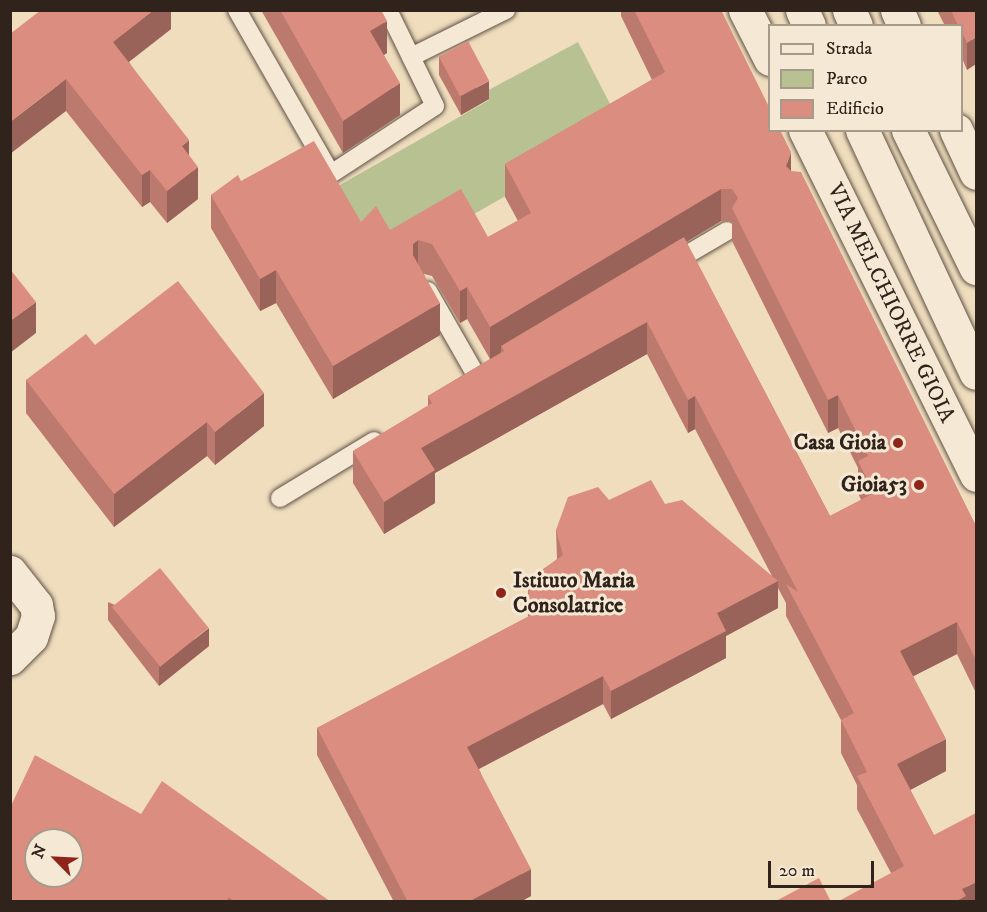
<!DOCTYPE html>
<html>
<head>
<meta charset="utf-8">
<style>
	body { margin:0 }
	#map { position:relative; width:987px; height:912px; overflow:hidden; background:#efddbe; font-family:"IM FELL DW Pica",serif }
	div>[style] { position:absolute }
	.green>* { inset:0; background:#b8c192 }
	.roads { filter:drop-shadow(0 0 2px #605244) drop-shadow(0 0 2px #605244) }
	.lane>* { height:18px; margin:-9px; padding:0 9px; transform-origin:9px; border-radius:9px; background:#f5e9d5 }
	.street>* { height:33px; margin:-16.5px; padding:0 16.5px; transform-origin:16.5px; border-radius:16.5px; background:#f5e9d5 }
	.secondary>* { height:33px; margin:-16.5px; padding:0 16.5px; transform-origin:16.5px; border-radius:16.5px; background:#f5e9d5 }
	.wall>* { inset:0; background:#bc796e }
	.shaded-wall>* { inset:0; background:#99635a }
	.building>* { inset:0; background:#db8d80; transform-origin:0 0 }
	.dots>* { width:16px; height:16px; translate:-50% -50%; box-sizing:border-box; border:3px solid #f5e9d5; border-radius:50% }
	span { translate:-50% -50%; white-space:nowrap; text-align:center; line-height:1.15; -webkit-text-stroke:6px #f5e9d5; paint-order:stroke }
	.street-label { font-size:22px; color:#30231b }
	.poi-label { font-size:22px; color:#30231b; font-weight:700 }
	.right { translate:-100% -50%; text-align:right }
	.left { translate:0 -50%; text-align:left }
	.frame { position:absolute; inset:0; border:12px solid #30231b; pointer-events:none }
	.legend { position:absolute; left:768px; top:24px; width:195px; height:108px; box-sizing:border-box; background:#f5e9d5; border:2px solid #a69a8b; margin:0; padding:8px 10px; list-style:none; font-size:18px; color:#30231b }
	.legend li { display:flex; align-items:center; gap:12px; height:30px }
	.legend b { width:30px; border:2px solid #a69a8b }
	.north { position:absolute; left:24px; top:828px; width:60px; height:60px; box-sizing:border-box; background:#f5e9d5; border:2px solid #a69a8b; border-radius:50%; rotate:294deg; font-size:16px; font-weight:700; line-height:24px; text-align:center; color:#30231b }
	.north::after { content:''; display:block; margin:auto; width:21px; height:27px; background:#8f2418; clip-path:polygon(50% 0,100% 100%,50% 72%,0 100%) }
	.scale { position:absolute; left:768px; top:861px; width:106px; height:27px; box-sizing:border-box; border:3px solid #30231b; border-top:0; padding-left:8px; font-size:18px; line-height:21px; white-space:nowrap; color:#30231b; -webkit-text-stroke:4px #f5e9d5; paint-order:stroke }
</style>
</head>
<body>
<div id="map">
	<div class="green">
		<div style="clip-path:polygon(578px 42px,623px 129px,390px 262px,326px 193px,489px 100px,485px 92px)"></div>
	</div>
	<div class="roads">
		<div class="lane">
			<div style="left:237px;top:10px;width:189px;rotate:60.2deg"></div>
			<div style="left:331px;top:174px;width:124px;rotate:-33.2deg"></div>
			<div style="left:435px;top:106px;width:107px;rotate:-116.1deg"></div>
			<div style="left:411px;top:57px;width:106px;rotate:-26.3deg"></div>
			<div style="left:671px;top:264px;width:65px;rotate:-30.5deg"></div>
			<div style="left:428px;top:291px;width:99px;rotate:60.3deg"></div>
			<div style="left:280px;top:498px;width:110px;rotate:-31.2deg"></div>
		</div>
		<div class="street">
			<div style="left:745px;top:10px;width:55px;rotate:63deg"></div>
			<div style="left:897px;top:10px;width:17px;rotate:66deg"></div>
			<div style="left:805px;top:130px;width:385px;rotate:63.6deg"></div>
			<div style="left:956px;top:130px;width:47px;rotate:65.1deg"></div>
			<div style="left:10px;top:572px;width:42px;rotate:51.8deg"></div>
			<div style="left:36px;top:605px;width:11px;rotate:80deg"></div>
			<div style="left:38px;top:616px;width:22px;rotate:108deg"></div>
			<div style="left:31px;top:637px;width:30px;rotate:135deg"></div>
		</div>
		<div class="secondary">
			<div style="left:802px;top:10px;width:17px;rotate:66deg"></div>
			<div style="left:849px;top:10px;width:17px;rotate:66deg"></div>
			<div style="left:862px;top:130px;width:268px;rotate:64.9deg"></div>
			<div style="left:908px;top:130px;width:154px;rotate:63.8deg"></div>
		</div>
	</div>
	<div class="wall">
		<div style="clip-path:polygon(41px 10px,171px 10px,171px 29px,129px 62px,189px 155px,198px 199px,167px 223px,150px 202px,142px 207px,66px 111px)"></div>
		<div style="clip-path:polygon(261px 10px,381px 10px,387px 53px,384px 55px,400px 115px,343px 153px)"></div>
		<div style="clip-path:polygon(evenodd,621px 10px,721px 10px,791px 171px,976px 526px,976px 693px,957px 654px,913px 676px,946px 771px,910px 790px,934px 835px,976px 902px,891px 873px,857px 809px,857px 785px,841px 753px,841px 720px,786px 616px,786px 603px,778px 588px,778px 608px,726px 636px,726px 658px,611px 719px,603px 704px,479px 769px,531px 896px,520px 902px,394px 902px,317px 755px,317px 728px,528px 617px,528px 586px,557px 559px,556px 530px,609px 500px,665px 504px,772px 576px,695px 429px,688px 433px,647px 354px,435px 473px,435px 503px,384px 534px,353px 483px,353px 451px,428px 406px,428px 396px,490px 359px,467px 319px,460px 323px,432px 276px,424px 274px,440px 335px,333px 399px,276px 303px,260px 311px,211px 228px,211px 195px,241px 181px,361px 222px,390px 230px,488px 237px,518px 221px,505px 197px,505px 164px,652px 80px,621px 16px,621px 10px,721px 221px,732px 222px,732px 241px,828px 433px,838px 428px,858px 468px,858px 493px,861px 500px,830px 516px,686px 242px,721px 221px)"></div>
		<div style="clip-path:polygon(937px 10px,976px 10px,967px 70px,962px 58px,962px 26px,945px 26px)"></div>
		<div style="clip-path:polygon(439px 56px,489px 99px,461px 115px,439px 75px)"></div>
		<div style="clip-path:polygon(95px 345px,264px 426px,215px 465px,207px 456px,114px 527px,26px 413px,26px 380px)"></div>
		<div style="clip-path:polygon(108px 602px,209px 646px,159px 686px,108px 620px)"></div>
		<div style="clip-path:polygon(141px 814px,331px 902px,10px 902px)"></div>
	</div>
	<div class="shaded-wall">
		<div style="clip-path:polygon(154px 10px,171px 10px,171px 29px,113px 74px,113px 42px)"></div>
		<div style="clip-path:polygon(387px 21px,387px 53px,370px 63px,370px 31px)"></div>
		<div style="clip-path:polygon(976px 37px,976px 64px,967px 70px,967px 43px)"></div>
		<div style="clip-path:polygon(66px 79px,66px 111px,10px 154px,10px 122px)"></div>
		<div style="clip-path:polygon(489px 81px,489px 99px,461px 115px,461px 96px)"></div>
		<div style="clip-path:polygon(400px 83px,400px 115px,343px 153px,343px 121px)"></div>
		<div style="clip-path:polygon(189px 140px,189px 172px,182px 146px)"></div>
		<div style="clip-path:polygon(791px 152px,791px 184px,786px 166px)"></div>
		<div style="clip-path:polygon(198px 167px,198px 199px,167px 223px,167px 191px)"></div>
		<div style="clip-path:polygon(150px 170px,150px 202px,142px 207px,142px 175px)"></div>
		<div style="clip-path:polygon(721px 189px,721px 221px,504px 351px,501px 346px,501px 353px,490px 359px,490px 327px)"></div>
		<div style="clip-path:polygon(418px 240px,418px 272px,413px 277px,413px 244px)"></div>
		<div style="clip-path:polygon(276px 270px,276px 303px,260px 311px,260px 279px)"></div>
		<div style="clip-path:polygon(467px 287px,467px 319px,460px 323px,460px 291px)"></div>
		<div style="clip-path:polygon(36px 302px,36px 333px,10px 353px,10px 321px)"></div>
		<div style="clip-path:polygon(440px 303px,440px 335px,333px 399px,333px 366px)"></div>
		<div style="clip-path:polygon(647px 322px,647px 354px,435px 473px,435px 503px,384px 534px,384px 502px,421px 448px)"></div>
		<div style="clip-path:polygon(264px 393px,264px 426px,215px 465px,215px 432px)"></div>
		<div style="clip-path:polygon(838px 395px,838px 428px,828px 433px,828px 400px)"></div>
		<div style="clip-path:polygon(695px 396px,695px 429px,688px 433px,688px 400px)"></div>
		<div style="clip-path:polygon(207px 422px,207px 456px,114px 527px,114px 494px)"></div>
		<div style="clip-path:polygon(778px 581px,778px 608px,726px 636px,726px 658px,611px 719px,611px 691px,717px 613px)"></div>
		<div style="clip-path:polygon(957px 622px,957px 654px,900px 683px,900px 651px)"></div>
		<div style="clip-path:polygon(209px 628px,209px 646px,159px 686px,159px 667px)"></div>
		<div style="clip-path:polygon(603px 676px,603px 704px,467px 775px,467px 747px)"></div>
		<div style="clip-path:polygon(946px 739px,946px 771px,897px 797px,897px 764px)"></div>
		<div style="clip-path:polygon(531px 869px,531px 896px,520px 902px,468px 902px)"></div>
		<div style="clip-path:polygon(976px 882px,976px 902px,955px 902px,962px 889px)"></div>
	</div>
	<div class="building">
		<div style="clip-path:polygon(41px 10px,154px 10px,113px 42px,189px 140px,182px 146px,198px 167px,167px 191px,150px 170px,142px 175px,66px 79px,10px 122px,10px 34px)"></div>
		<div style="clip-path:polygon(280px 10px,381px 10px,387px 21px,370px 31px,400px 83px,343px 121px)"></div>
		<div style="clip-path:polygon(634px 10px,721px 10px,770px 109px,770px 130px,780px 130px,791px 152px,786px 166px,791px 171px,801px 172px,976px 526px,976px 660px,957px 622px,900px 651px,946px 739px,897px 764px,934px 835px,976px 813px,976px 882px,962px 889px,966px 896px,955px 902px,837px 902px,904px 866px,857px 776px,867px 772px,841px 720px,854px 713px,786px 584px,798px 592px,695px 396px,688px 400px,647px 322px,421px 448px,435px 470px,384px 502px,353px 451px,432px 403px,428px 396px,504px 351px,501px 346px,684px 237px,830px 516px,874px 493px,858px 461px,868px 456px,838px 395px,828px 400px,732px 208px,738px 198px,732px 189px,721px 189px,490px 327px,467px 287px,460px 291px,432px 244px,418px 240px,413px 244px,413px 255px,440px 303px,333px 366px,276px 270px,260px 279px,211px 195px,238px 175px,241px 181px,314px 141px,361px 222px,376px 206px,390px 230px,461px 189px,488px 237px,531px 213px,505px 164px,665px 72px)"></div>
		<div style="clip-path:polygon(951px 10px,976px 10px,976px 37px,967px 43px,962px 32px,962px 26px,958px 26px)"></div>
		<div style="left:468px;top:41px;width:45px;height:33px;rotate:62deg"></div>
		<div style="clip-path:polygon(10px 269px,36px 302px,10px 321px)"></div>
		<div style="clip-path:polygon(178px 281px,264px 393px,215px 432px,207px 422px,114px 494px,26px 380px,86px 334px,95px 345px)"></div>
		<div style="clip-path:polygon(651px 480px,665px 504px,682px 500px,778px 581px,717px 613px,726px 631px,611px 691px,603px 676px,467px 747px,531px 869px,468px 902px,408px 902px,317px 728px,531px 615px,528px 586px,536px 574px,563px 555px,556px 530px,568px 497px,598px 487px,609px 500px)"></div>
		<div style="left:160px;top:568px;width:77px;height:62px;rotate:51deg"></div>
		<div style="clip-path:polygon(evenodd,35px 755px,141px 814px,162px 781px,331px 902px,235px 902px,228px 897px,227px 902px,10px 902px,10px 808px,35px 755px,36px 840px,72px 840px,72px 876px,36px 876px,36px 840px)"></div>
		<div style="clip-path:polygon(819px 878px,831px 902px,774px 902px)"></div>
	</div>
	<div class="dots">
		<div style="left:898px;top:443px;background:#8f2418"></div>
		<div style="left:919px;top:485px;background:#8f2418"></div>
		<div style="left:501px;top:593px;background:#8f2418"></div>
	</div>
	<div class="street-label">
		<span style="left:891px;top:303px;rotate:64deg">VIA MELCHIORRE GIOIA</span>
	</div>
	<div class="poi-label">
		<span class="right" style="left:886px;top:443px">Casa Gioia</span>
		<span class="right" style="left:907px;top:485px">Gioia53</span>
		<span class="left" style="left:513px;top:593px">Istituto Maria<br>Consolatrice</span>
	</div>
	<div class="frame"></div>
	<ul class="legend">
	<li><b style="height:8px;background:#f5e9d5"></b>Strada</li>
	<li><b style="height:16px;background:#b8c192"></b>Parco</li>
	<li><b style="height:16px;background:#db8d80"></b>Edificio</li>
	</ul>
	<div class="north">N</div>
	<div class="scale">20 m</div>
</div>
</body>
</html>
